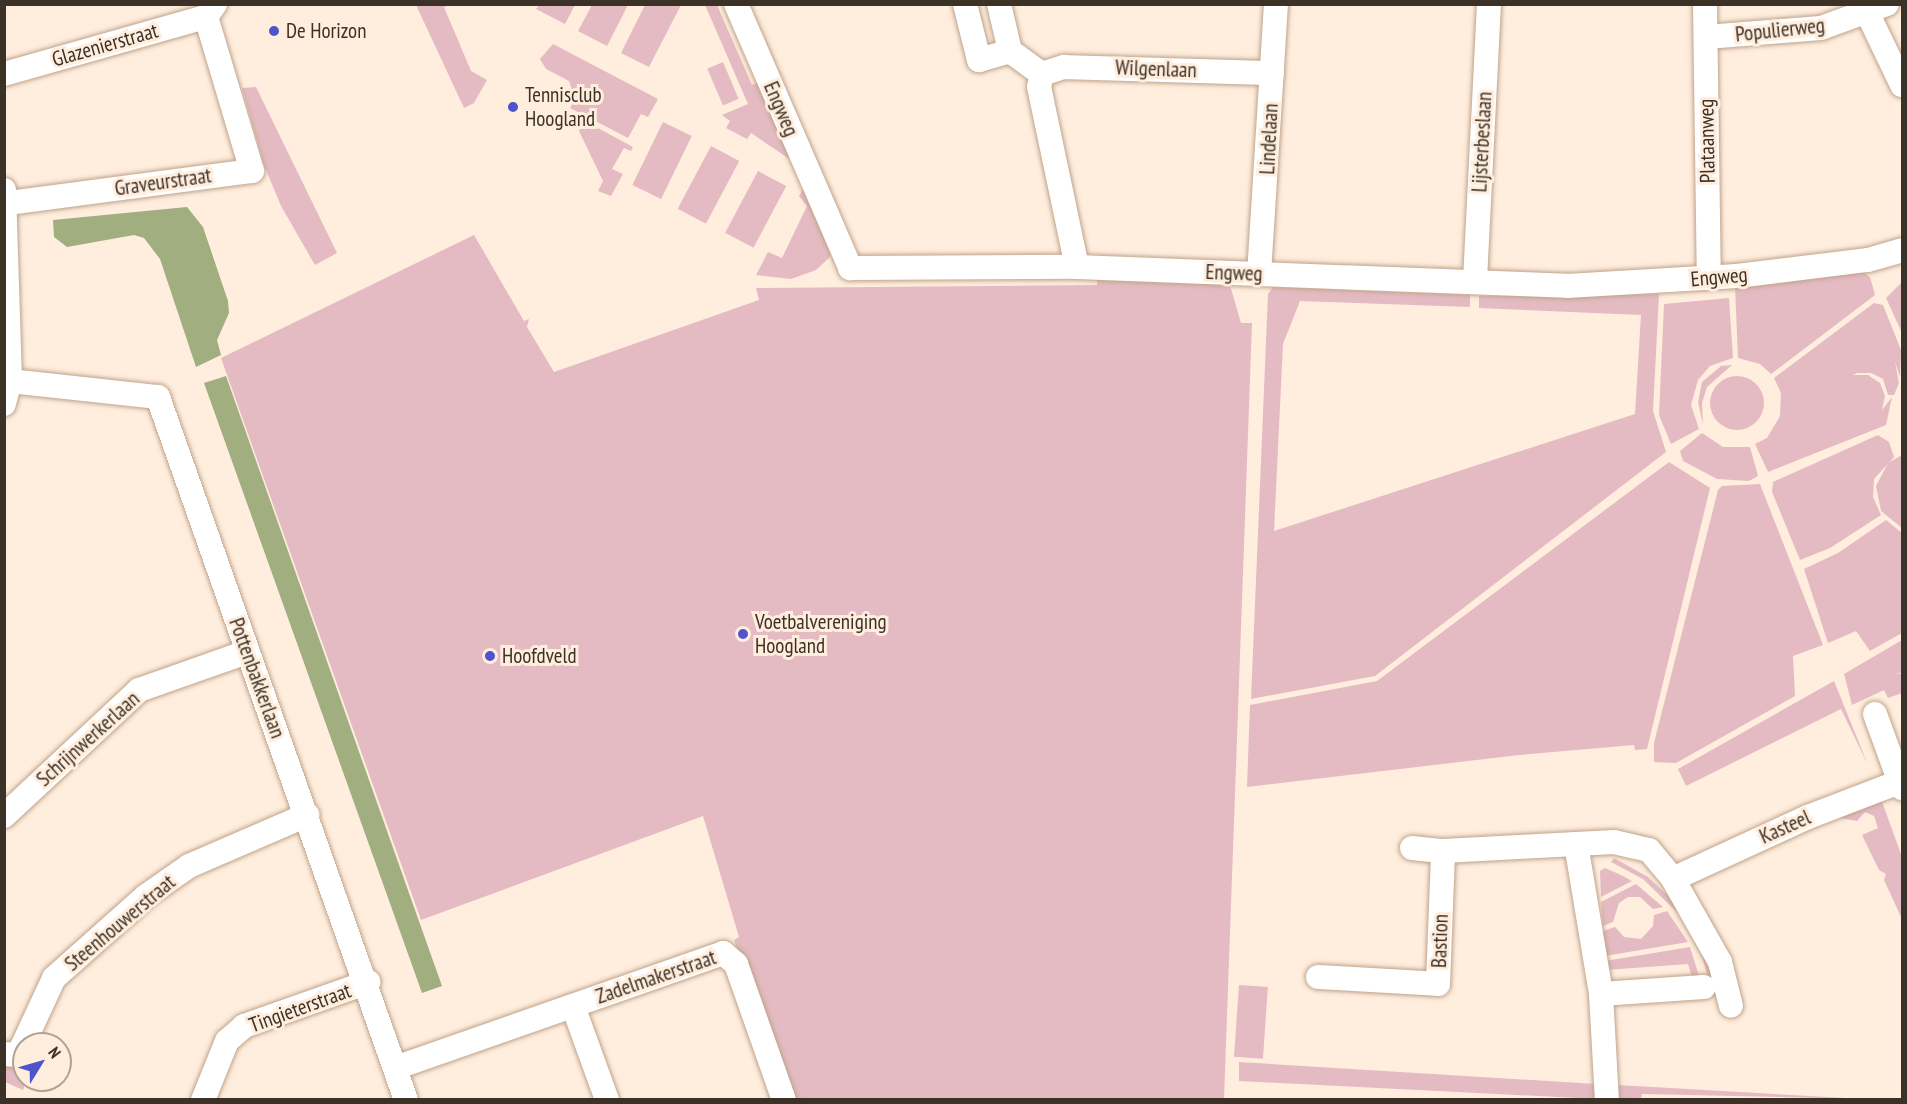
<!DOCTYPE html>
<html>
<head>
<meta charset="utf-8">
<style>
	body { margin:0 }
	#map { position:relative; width:1907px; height:1104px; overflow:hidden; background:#ffeddd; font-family:"PT Sans Narrow",sans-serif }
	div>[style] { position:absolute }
	.green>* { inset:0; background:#e4bbc3; transform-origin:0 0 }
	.round { border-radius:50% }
	.water>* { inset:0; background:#a0ae80 }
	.roads { filter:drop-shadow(0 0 2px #bfa38a) drop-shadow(0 0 2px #bfa38a) }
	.street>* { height:24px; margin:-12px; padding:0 12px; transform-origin:12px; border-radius:12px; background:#fff }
	.dots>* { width:16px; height:16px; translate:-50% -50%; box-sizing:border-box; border:3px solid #ffeddd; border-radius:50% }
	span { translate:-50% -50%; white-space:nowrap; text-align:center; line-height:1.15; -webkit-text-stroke:6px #ffeddd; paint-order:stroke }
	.street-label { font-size:21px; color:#3c3127 }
	.poi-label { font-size:21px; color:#3c3127 }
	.left { translate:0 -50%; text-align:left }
	.frame { position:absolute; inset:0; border:6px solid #3c3127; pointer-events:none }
	.north { position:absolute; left:12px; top:1032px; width:60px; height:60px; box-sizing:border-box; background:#ffeddd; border:2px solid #b1a294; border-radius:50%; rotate:53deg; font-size:16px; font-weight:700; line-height:24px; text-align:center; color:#3c3127 }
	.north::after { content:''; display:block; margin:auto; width:21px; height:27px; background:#4e54ca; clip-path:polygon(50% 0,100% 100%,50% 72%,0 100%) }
</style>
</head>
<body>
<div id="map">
	<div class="green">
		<div style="clip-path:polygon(416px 5px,451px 5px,444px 7px,471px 71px,487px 80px,474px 103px,464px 108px)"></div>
		<div style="clip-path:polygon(539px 5px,539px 4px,575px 5px,565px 24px,536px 9px)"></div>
		<div style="clip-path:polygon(592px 5px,628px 5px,607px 46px,578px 31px)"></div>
		<div style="clip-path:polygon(645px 5px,681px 5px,649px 67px,621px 53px)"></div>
		<div style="clip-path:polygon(705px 5px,717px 5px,752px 85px,763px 81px,804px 169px,751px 133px,747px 139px,726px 128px,730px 121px,722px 115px,748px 104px)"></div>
		<div style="clip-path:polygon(553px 44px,658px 99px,648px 117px,641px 114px,628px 138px,570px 108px,575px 99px,569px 81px,546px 69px,540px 59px)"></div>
		<div style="left:723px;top:62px;width:40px;height:17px;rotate:67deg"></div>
		<div style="clip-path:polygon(256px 87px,337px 253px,315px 265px,281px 206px,264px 165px,242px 88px)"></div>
		<div style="clip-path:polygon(585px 121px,633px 147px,631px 151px,624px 148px,612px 169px,623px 174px,611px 196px,598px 191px,603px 181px,579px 131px)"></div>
		<div style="left:663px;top:122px;width:32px;height:70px;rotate:26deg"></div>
		<div style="left:711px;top:146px;width:32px;height:71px;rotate:28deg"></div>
		<div style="left:758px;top:171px;width:32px;height:70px;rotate:28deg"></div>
		<div style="clip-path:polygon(809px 179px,833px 237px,830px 257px,816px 270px,791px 279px,756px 275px,768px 252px,782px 258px,807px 206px,799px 196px)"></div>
		<div style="clip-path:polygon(474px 235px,524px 321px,529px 319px,527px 327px,554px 372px,759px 300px,756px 288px,1097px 285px,1097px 280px,1230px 285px,1241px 323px,1252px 323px,1224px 1099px,790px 1099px,734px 940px,739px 937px,703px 816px,421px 920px,221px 358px)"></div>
		<div style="clip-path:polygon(1863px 272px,1870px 277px,1875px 295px,1771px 374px,1760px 364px,1738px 358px,1735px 287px)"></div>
		<div style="clip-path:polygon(1902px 282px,1902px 333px,1886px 298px)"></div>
		<div style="clip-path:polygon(1273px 287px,1470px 295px,1470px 307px,1300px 301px,1283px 344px,1274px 531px,1635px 414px,1641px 315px,1479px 308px,1479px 296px,1659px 294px,1653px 411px,1666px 452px,1375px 676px,1251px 699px,1268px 294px)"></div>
		<div style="clip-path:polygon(1729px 298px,1733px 358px,1710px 366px,1698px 380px,1691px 405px,1699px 429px,1671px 444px,1659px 415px,1664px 304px)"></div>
		<div style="clip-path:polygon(1874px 303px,1883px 305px,1901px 350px,1900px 377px,1895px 362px,1899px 383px,1894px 395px,1888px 395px,1883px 379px,1871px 373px,1857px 373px,1853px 375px,1868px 375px,1880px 383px,1885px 396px,1882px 410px,1892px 397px,1886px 425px,1768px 472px,1755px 444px,1767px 438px,1780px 416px,1781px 393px,1774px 378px)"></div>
		<div style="clip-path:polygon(1732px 365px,1707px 387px,1702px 403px,1703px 425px,1698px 402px,1702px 382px,1721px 366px)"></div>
		<div class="round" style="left:1710px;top:376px;width:54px;height:54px"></div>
		<div style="clip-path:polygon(1702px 433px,1723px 447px,1750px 447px,1758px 476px,1749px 481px,1717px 479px,1683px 461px,1680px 451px)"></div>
		<div style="clip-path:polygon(1878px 435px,1889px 442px,1894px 457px,1874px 479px,1873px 497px,1881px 515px,1830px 548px,1800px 560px,1772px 492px,1773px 482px)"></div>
		<div style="clip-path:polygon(1902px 455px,1902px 528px,1881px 511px,1876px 486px,1888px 463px)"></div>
		<div style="clip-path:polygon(1669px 462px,1710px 488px,1647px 749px,1635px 750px,1634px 745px,1519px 755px,1247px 787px,1250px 705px,1377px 681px)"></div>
		<div style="clip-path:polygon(1760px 484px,1823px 645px,1793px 656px,1795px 696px,1676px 763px,1654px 762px,1654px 743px,1718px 490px,1722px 486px)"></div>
		<div style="clip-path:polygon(1886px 520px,1902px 533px,1902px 633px,1870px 651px,1856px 631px,1828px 643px,1804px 569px,1838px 553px)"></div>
		<div style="clip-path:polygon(1902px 640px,1902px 672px,1895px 675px,1902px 673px,1902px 693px,1888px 698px,1884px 690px,1852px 705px,1844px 674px)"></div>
		<div style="clip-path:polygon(1834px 681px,1868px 765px,1841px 709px,1686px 786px,1678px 769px)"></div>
		<div style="clip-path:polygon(1880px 796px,1902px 857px,1902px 919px,1884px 880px,1886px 874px,1879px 870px,1862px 835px,1878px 828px,1874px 816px,1865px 812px,1857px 821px,1828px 816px)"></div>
		<div style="clip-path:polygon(1614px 858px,1648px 877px,1681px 908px,1714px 976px,1711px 988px,1701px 953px,1683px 918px,1643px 879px,1611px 862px)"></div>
		<div style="clip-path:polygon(1605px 868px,1621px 875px,1632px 881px,1601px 897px,1600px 871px)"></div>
		<div style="clip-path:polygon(1636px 884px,1663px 907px,1653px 909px,1640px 897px,1628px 897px,1619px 903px,1613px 922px,1603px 926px,1601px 902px)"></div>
		<div style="clip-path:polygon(1667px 911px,1688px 942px,1605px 956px,1603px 931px,1615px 927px,1624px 937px,1641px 939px,1653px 926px,1654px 915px)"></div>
		<div style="clip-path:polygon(1690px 947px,1699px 976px,1692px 978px,1688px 964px,1606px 970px,1605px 961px)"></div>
		<div style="left:1239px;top:985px;width:29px;height:72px;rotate:4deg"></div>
		<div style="clip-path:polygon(4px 1061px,24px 1070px,27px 1080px,23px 1090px,5px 1082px)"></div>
		<div style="clip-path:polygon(1239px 1062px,1596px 1084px,1597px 1099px,1239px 1081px)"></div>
		<div style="clip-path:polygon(1617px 1085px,1863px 1099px,1642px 1094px,1641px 1099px,1618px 1099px)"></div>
	</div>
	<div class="water">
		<div style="clip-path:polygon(187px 207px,203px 227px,228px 301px,229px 313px,217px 340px,221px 355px,196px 367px,160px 259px,144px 238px,134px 235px,67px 247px,54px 237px,53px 220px)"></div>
		<div style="clip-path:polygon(226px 376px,415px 910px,442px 986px,422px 993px,204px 383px)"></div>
	</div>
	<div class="roads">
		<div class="street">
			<div style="left:736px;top:4px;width:288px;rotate:66.6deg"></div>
			<div style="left:850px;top:268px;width:227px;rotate:-0.3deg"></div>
			<div style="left:1077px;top:267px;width:490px;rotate:2.2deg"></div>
			<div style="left:1567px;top:286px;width:170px;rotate:-3.4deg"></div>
			<div style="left:1737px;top:276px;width:132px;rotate:-7deg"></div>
			<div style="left:1868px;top:260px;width:35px;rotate:-16deg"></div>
			<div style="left:965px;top:4px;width:58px;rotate:76deg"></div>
			<div style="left:979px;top:60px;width:32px;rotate:-16deg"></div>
			<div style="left:999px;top:4px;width:48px;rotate:76.8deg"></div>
			<div style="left:1010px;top:51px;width:39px;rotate:36deg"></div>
			<div style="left:1705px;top:4px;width:274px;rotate:89.2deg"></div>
			<div style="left:1868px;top:14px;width:79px;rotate:64.4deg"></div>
			<div style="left:1706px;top:37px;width:115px;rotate:-4.5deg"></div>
			<div style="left:1821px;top:28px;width:70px;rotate:-20deg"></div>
			<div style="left:4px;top:74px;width:210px;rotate:-15.8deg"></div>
			<div style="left:206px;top:17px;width:16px;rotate:-55deg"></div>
			<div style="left:4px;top:190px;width:191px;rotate:88.2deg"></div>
			<div style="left:10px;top:381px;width:24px;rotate:105deg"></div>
			<div style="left:8px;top:203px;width:246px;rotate:-7.5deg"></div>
			<div style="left:252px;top:171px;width:161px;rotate:-106.6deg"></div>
			<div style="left:1077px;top:267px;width:184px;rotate:-101.9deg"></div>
			<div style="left:1039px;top:87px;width:13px;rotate:-77deg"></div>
			<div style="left:1042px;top:74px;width:23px;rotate:-18deg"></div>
			<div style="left:1064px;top:67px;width:208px;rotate:1.7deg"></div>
			<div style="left:1259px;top:274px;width:271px;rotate:-86.4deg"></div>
			<div style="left:1475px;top:280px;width:276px;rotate:-87.1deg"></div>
			<div style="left:10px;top:381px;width:149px;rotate:6.2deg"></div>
			<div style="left:158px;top:397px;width:745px;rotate:70.57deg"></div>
			<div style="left:1875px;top:714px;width:79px;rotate:70deg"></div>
			<div style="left:4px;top:816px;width:185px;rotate:-43deg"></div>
			<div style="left:139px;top:690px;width:114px;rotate:-19.4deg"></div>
			<div style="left:1576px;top:844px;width:152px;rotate:80.5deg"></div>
			<div style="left:1601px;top:994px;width:106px;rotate:86.8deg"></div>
			<div style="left:1412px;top:848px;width:31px;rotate:6deg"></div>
			<div style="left:1673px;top:879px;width:149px;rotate:-24.7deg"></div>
			<div style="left:1808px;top:817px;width:101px;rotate:-21deg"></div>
			<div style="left:1318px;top:977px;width:120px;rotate:3.3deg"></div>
			<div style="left:1438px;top:984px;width:133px;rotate:-87.8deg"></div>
			<div style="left:1443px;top:851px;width:171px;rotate:-3deg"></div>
			<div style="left:1614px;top:842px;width:36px;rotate:13deg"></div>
			<div style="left:1649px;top:850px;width:38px;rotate:50deg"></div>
			<div style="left:1673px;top:879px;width:95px;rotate:60.5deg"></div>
			<div style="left:1720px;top:962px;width:45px;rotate:76deg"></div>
			<div style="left:1601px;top:994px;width:103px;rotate:-3.9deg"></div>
			<div style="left:573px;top:1006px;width:100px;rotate:70.1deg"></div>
			<div style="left:4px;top:1054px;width:12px;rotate:5deg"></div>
			<div style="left:16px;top:1055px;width:10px;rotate:-53deg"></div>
			<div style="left:22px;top:1047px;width:76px;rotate:-65.1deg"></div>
			<div style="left:54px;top:978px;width:123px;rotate:-41.7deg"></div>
			<div style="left:146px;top:896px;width:52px;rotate:-34.9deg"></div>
			<div style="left:189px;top:866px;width:129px;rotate:-23.4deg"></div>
			<div style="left:395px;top:1068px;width:348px;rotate:-19.3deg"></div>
			<div style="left:723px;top:953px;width:17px;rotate:40deg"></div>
			<div style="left:736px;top:964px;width:144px;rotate:70.6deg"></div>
			<div style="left:203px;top:1100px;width:64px;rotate:-67.9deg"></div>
			<div style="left:227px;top:1041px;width:23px;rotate:-41deg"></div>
			<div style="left:244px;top:1026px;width:132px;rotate:-19.5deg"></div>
		</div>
	</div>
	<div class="dots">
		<div style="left:274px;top:31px;background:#4e54ca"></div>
		<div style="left:513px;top:107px;background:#4e54ca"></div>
		<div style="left:743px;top:634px;background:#4e54ca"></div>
		<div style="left:490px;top:656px;background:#4e54ca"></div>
	</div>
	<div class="street-label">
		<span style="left:1780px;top:30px;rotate:-6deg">Populierweg</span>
		<span style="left:105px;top:45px;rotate:-16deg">Glazenierstraat</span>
		<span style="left:1156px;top:69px;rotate:2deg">Wilgenlaan</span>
		<span style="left:781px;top:109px;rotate:67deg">Engweg</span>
		<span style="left:1269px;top:139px;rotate:-87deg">Lindelaan</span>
		<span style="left:1707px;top:141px;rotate:-91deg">Plataanweg</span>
		<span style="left:1482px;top:142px;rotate:-87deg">Lijsterbeslaan</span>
		<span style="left:163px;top:182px;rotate:-8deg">Graveurstraat</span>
		<span style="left:1234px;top:273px;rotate:2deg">Engweg</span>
		<span style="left:1719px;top:277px;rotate:-5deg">Engweg</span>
		<span style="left:257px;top:678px;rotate:70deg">Pottenbakkerlaan</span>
		<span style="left:88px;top:739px;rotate:-42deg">Schrijnwerkerlaan</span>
		<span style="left:1785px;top:827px;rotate:-24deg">Kasteel</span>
		<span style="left:120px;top:923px;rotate:-40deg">Steenhouwerstraat</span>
		<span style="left:1440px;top:941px;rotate:-88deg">Bastion</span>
		<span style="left:656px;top:977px;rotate:-19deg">Zadelmakerstraat</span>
		<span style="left:300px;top:1008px;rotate:-20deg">Tingieterstraat</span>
	</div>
	<div class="poi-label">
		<span class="left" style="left:286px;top:31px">De Horizon</span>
		<span class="left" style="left:525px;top:107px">Tennisclub<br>Hoogland</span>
		<span class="left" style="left:755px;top:634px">Voetbalvereniging<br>Hoogland</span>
		<span class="left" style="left:502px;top:656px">Hoofdveld</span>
	</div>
	<div class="frame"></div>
	<div class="north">N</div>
</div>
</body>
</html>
